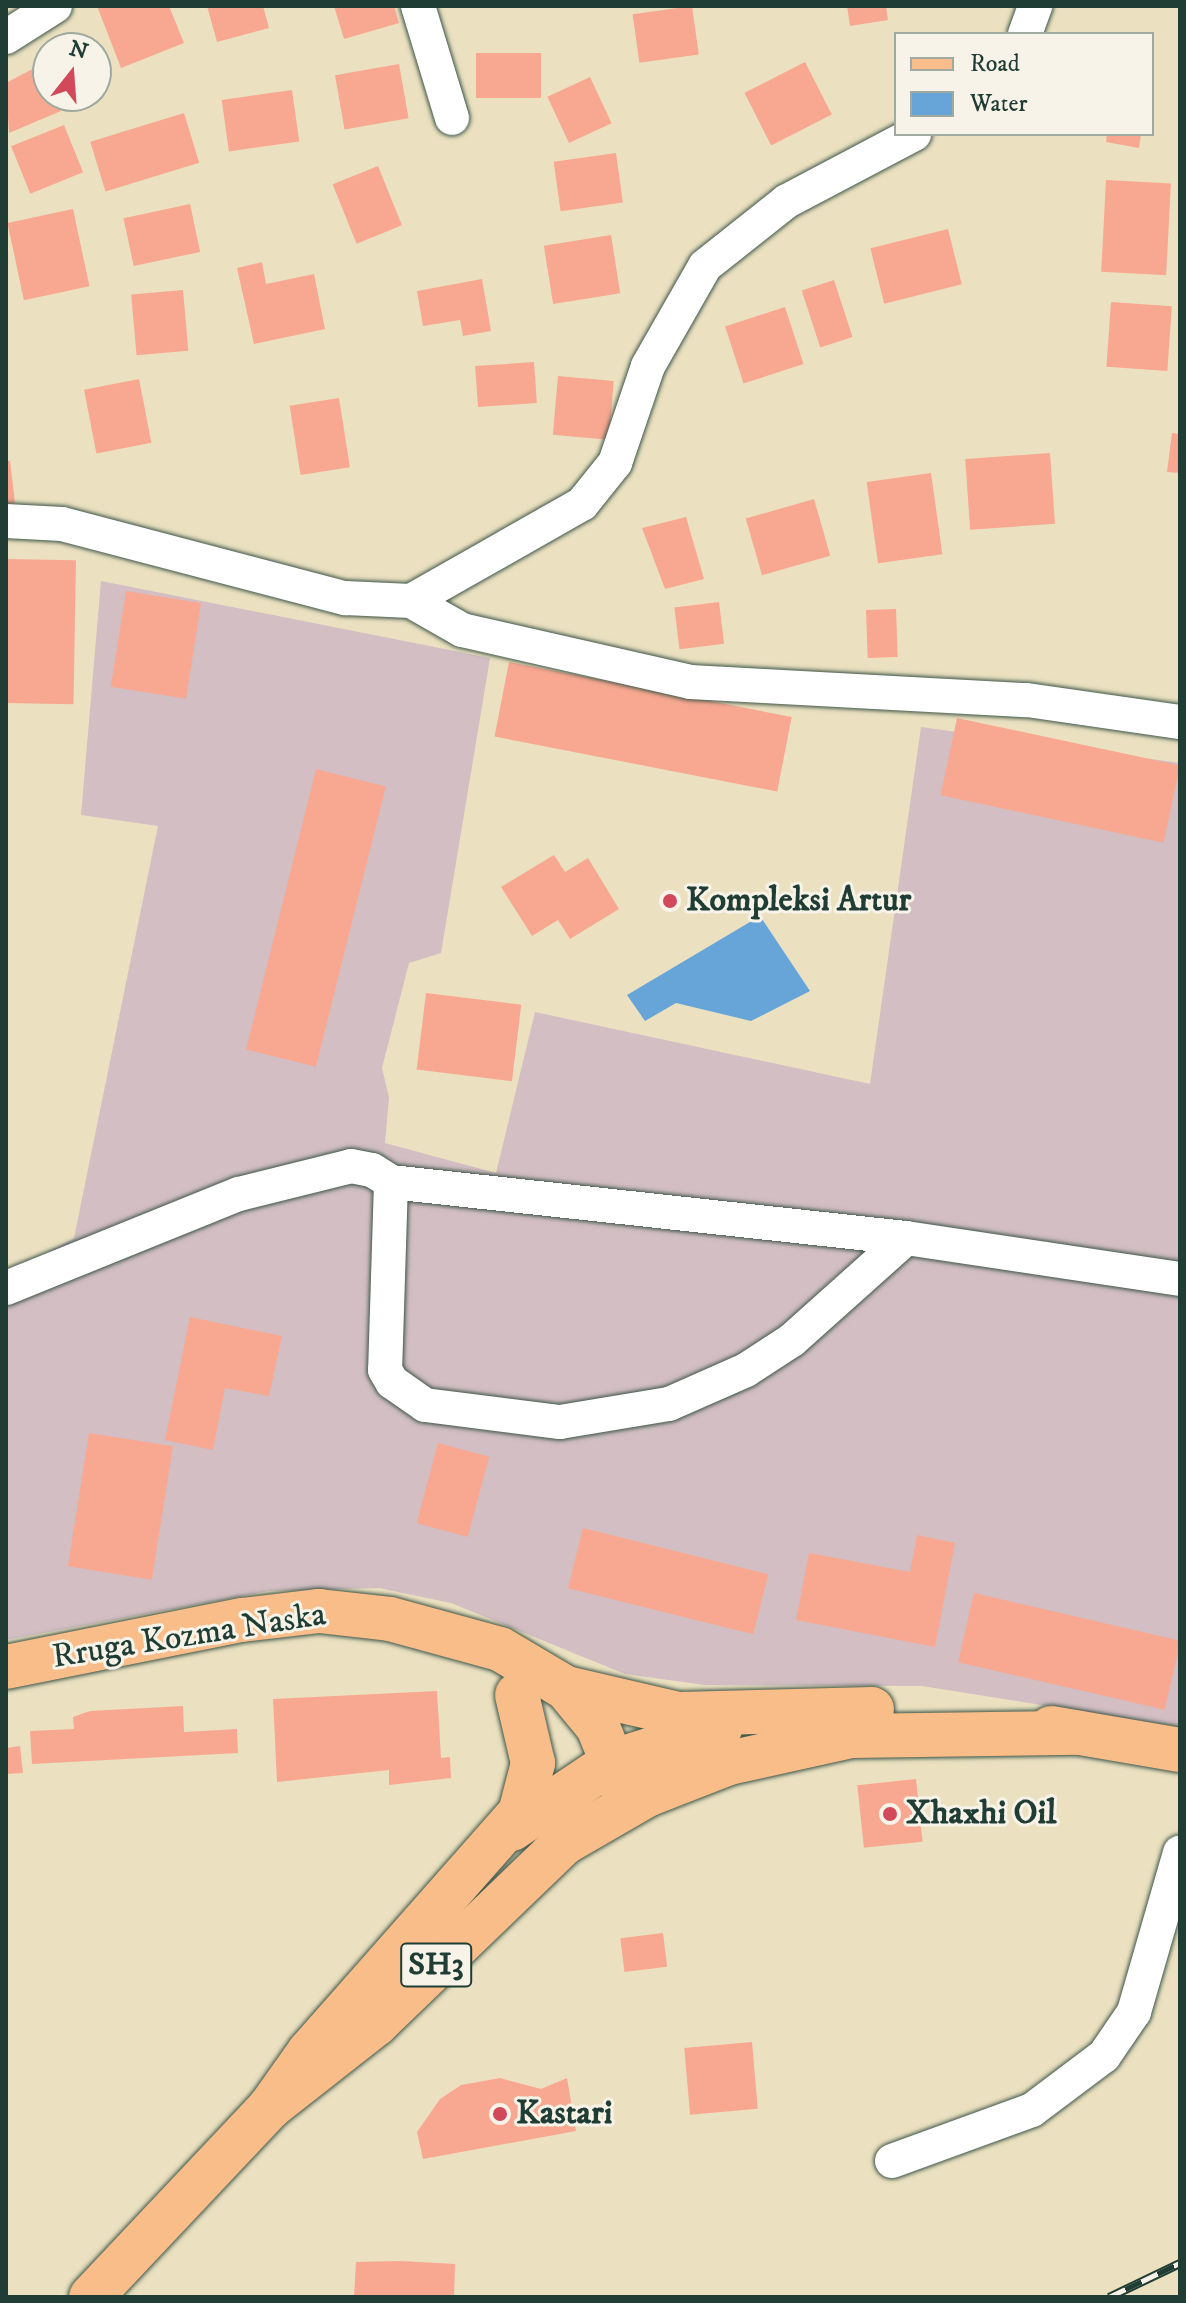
<!DOCTYPE html>
<html>
<head>
<meta charset="utf-8">
<style>
	body { margin:0 }
	#map { position:relative; width:1186px; height:2303px; overflow:hidden; background:#ebe1c0; font-family:"IM FELL DW Pica",serif }
	div>[style] { position:absolute }
	.industrial>* { inset:0; background:#d2bec3 }
	.water>* { inset:0; background:#67a5d9 }
	.building>* { inset:0; background:#f8a891; transform-origin:0 0 }
	.roads { filter:drop-shadow(0 0 2px #3e5649) drop-shadow(0 0 2px #3e5649) }
	.minor>* { height:34px; margin:-17px; padding:0 17px; transform-origin:17px; border-radius:17px; background:#fff }
	.major>* { height:44px; margin:-22px; padding:0 22px; transform-origin:22px; border-radius:22px; background:#f8bd89 }
	.rail>* { height:9px; margin-top:-4.5px; transform-origin:0; background:repeating-linear-gradient(90deg,#f7f3e8 0 18px,#1f3d34 0 36px); box-sizing:border-box; border-block:2px solid #1f3d34 }
	.dots>* { width:22px; height:22px; translate:-50% -50%; box-sizing:border-box; border:4px solid #f7f3e8; border-radius:50% }
	span { translate:-50% -50%; white-space:nowrap; text-align:center; line-height:1.15; -webkit-text-stroke:6px #f7f3e8; paint-order:stroke }
	.shield-label span { padding:2px 6px; background:#f7f3e8; border:2px solid; border-radius:6px; -webkit-text-stroke-width:0 }
	.shield-label { font-size:32px; color:#1f3d34; font-weight:700 }
	.poi-label { font-size:34px; color:#1f3d34; font-weight:700 }
	.left { translate:0 -50%; text-align:left }
	.street-label { font-size:34px; color:#1f3d34 }
	.frame { position:absolute; inset:0; border:8px solid #1f3d34; pointer-events:none }
	.legend { position:absolute; left:894px; top:32px; width:260px; height:104px; box-sizing:border-box; background:#f7f3e8; border:2px solid #a1aaa0; margin:0; padding:10px 14px; list-style:none; font-size:24px; color:#1f3d34 }
	.legend li { display:flex; align-items:center; gap:16px; height:40px }
	.legend b { width:40px; border:2px solid #a1aaa0 }
	.north { position:absolute; left:32px; top:32px; width:80px; height:80px; box-sizing:border-box; background:#f7f3e8; border:2px solid #a1aaa0; border-radius:50%; rotate:17deg; font-size:22px; font-weight:700; line-height:32px; text-align:center; color:#1f3d34 }
	.north::after { content:''; display:block; margin:auto; width:28px; height:36px; background:#d1495b; clip-path:polygon(50% 0,100% 100%,50% 72%,0 100%) }
</style>
</head>
<body>
<div id="map">
	<div class="industrial">
		<div style="clip-path:polygon(101px 581px,490px 658px,441px 953px,409px 963px,382px 1068px,389px 1098px,385px 1143px,496px 1173px,535px 1012px,870px 1084px,921px 727px,1180px 763px,1180px 1727px,922px 1686px,705px 1685px,625px 1674px,451px 1603px,379px 1588px,269px 1591px,6px 1640px,6px 1275px,74px 1238px,158px 826px,81px 815px)"></div>
	</div>
	<div class="water">
		<div style="clip-path:polygon(760px 916px,810px 991px,751px 1021px,676px 1003px,645px 1021px,627px 995px)"></div>
	</div>
	<div class="building">
		<div style="clip-path:polygon(97px 6px,169px 6px,184px 43px,121px 68px)"></div>
		<div style="clip-path:polygon(207px 6px,263px 6px,269px 28px,217px 42px)"></div>
		<div style="clip-path:polygon(334px 6px,394px 6px,399px 23px,344px 39px)"></div>
		<div style="left:692px;top:6px;width:49px;height:60px;rotate:82deg"></div>
		<div style="clip-path:polygon(847px 6px,886px 6px,888px 20px,850px 26px)"></div>
		<div style="left:476px;top:53px;width:65px;height:45px"></div>
		<div style="left:805px;top:62px;width:59px;height:68px;rotate:63deg"></div>
		<div style="clip-path:polygon(42px 64px,48px 96px,61px 111px,9px 133px,6px 83px)"></div>
		<div style="left:399px;top:64px;width:55px;height:65px;rotate:80deg"></div>
		<div style="left:590px;top:77px;width:51px;height:47px;rotate:65deg"></div>
		<div style="left:292px;top:90px;width:52px;height:71px;rotate:82deg"></div>
		<div style="left:184px;top:113px;width:52px;height:98px;rotate:73deg"></div>
		<div style="left:64px;top:125px;width:51px;height:57px;rotate:68deg"></div>
		<div style="clip-path:polygon(1107px 134px,1141px 134px,1139px 148px,1106px 142px)"></div>
		<div style="left:616px;top:153px;width:50px;height:63px;rotate:82deg"></div>
		<div style="left:378px;top:166px;width:64px;height:49px;rotate:68deg"></div>
		<div style="left:1106px;top:180px;width:65px;height:92px;rotate:3deg"></div>
		<div style="left:190px;top:204px;width:49px;height:68px;rotate:78deg"></div>
		<div style="left:73px;top:209px;width:79px;height:67px;rotate:78deg"></div>
		<div style="left:948px;top:229px;width:57px;height:80px;rotate:76deg"></div>
		<div style="left:611px;top:235px;width:59px;height:68px;rotate:81deg"></div>
		<div style="clip-path:polygon(262px 262px,266px 284px,314px 274px,325px 329px,254px 344px,237px 268px)"></div>
		<div style="clip-path:polygon(482px 279px,491px 331px,463px 336px,460px 320px,423px 326px,417px 291px)"></div>
		<div style="left:834px;top:280px;width:60px;height:34px;rotate:72deg"></div>
		<div style="left:183px;top:290px;width:61px;height:52px;rotate:85deg"></div>
		<div style="left:1111px;top:302px;width:61px;height:65px;rotate:4deg"></div>
		<div style="left:785px;top:307px;width:60px;height:63px;rotate:72deg"></div>
		<div style="left:534px;top:362px;width:41px;height:59px;rotate:86deg"></div>
		<div style="left:558px;top:376px;width:56px;height:59px;rotate:5deg"></div>
		<div style="left:139px;top:379px;width:65px;height:56px;rotate:79deg"></div>
		<div style="left:339px;top:398px;width:70px;height:50px;rotate:81deg"></div>
		<div style="clip-path:polygon(1172px 433px,1180px 434px,1180px 473px,1167px 472px)"></div>
		<div style="left:1050px;top:453px;width:71px;height:85px;rotate:86deg"></div>
		<div style="clip-path:polygon(6px 461px,10px 461px,15px 503px,6px 504px)"></div>
		<div style="left:931px;top:473px;width:82px;height:65px;rotate:82deg"></div>
		<div style="left:814px;top:499px;width:59px;height:71px;rotate:74deg"></div>
		<div style="clip-path:polygon(686px 517px,704px 579px,665px 589px,642px 528px)"></div>
		<div style="left:6px;top:559px;width:70px;height:144px;rotate:1deg"></div>
		<div style="left:126px;top:591px;width:76px;height:97px;rotate:9deg"></div>
		<div style="left:719px;top:602px;width:42px;height:45px;rotate:83deg"></div>
		<div style="left:896px;top:609px;width:48px;height:30px;rotate:88deg"></div>
		<div style="left:509px;top:662px;width:288px;height:76px;rotate:11deg"></div>
		<div style="left:957px;top:718px;width:228px;height:79px;rotate:12deg"></div>
		<div style="left:316px;top:769px;width:72px;height:289px;rotate:14deg"></div>
		<div style="clip-path:polygon(554px 855px,565px 872px,588px 858px,619px 909px,570px 939px,558px 920px,532px 936px,501px 887px)"></div>
		<div style="left:426px;top:993px;width:96px;height:77px;rotate:7deg"></div>
		<div style="clip-path:polygon(190px 1317px,282px 1336px,269px 1396px,225px 1388px,213px 1450px,165px 1440px)"></div>
		<div style="left:89px;top:1433px;width:85px;height:135px;rotate:9deg"></div>
		<div style="left:438px;top:1443px;width:53px;height:83px;rotate:15deg"></div>
		<div style="left:583px;top:1528px;width:191px;height:62px;rotate:14deg"></div>
		<div style="clip-path:polygon(917px 1535px,955px 1543px,935px 1647px,796px 1620px,809px 1553px,910px 1572px)"></div>
		<div style="left:974px;top:1593px;width:212px;height:71px;rotate:13deg"></div>
		<div style="clip-path:polygon(437px 1691px,441px 1758px,450px 1757px,451px 1778px,389px 1785px,389px 1770px,277px 1782px,273px 1699px)"></div>
		<div style="clip-path:polygon(183px 1706px,184px 1732px,237px 1729px,238px 1753px,32px 1764px,30px 1731px,74px 1729px,73px 1717px,90px 1711px)"></div>
		<div style="clip-path:polygon(20px 1746px,23px 1773px,6px 1774px,6px 1748px)"></div>
		<div style="left:916px;top:1779px;width:63px;height:59px;rotate:84deg"></div>
		<div style="left:663px;top:1933px;width:34px;height:43px;rotate:83deg"></div>
		<div style="left:752px;top:2042px;width:67px;height:68px;rotate:85deg"></div>
		<div style="clip-path:polygon(500px 2078px,541px 2089px,567px 2078px,576px 2131px,423px 2159px,417px 2132px,440px 2099px,461px 2085px)"></div>
		<div style="clip-path:polygon(400px 2261px,455px 2264px,454px 2297px,354px 2297px,356px 2262px)"></div>
	</div>
	<div class="roads">
		<div class="minor">
			<div style="left:418px;top:6px;width:117px;rotate:73.1deg"></div>
			<div style="left:1025px;top:34px;width:30px;rotate:-70deg"></div>
			<div style="left:6px;top:37px;width:58px;rotate:-32.3deg"></div>
			<div style="left:6px;top:521px;width:56px;rotate:3.1deg"></div>
			<div style="left:62px;top:524px;width:293px;rotate:14.7deg"></div>
			<div style="left:345px;top:598px;width:66px;rotate:2.6deg"></div>
			<div style="left:411px;top:601px;width:197px;rotate:-29.6deg"></div>
			<div style="left:582px;top:504px;width:53px;rotate:-51.2deg"></div>
			<div style="left:615px;top:463px;width:102px;rotate:-71.2deg"></div>
			<div style="left:648px;top:366px;width:115px;rotate:-60.3deg"></div>
			<div style="left:705px;top:266px;width:105px;rotate:-38.4deg"></div>
			<div style="left:787px;top:201px;width:144px;rotate:-27.8deg"></div>
			<div style="left:411px;top:601px;width:59px;rotate:29.6deg"></div>
			<div style="left:462px;top:630px;width:234px;rotate:12.8deg"></div>
			<div style="left:690px;top:682px;width:337px;rotate:3.1deg"></div>
			<div style="left:1027px;top:700px;width:155px;rotate:8.2deg"></div>
			<div style="left:391px;top:1182px;width:518px;rotate:6.21deg"></div>
			<div style="left:906px;top:1238px;width:277px;rotate:8.5deg"></div>
			<div style="left:6px;top:1288px;width:251px;rotate:-22deg"></div>
			<div style="left:239px;top:1194px;width:115px;rotate:-14deg"></div>
			<div style="left:351px;top:1166px;width:21px;rotate:11deg"></div>
			<div style="left:372px;top:1170px;width:22px;rotate:32deg"></div>
			<div style="left:391px;top:1182px;width:188px;rotate:91.8deg"></div>
			<div style="left:385px;top:1370px;width:14px;rotate:60deg"></div>
			<div style="left:392px;top:1382px;width:40px;rotate:34.9deg"></div>
			<div style="left:425px;top:1405px;width:136px;rotate:7.2deg"></div>
			<div style="left:560px;top:1422px;width:110px;rotate:-9.4deg"></div>
			<div style="left:669px;top:1404px;width:84px;rotate:-23.8deg"></div>
			<div style="left:746px;top:1370px;width:55px;rotate:-33.1deg"></div>
			<div style="left:792px;top:1340px;width:153px;rotate:-41.8deg"></div>
			<div style="left:892px;top:2161px;width:149px;rotate:-20deg"></div>
			<div style="left:1032px;top:2110px;width:90px;rotate:-36.9deg"></div>
			<div style="left:1104px;top:2056px;width:53px;rotate:-55.7deg"></div>
			<div style="left:1134px;top:2012px;width:166px;rotate:-73.9deg"></div>
		</div>
		<div class="major">
			<div style="left:6px;top:1667px;width:241px;rotate:-11.3deg"></div>
			<div style="left:242px;top:1620px;width:78px;rotate:-6.7deg"></div>
			<div style="left:319px;top:1611px;width:71px;rotate:6.4deg"></div>
			<div style="left:390px;top:1619px;width:114px;rotate:15.3deg"></div>
			<div style="left:500px;top:1649px;width:77px;rotate:30.6deg"></div>
			<div style="left:566px;top:1688px;width:50px;rotate:50.6deg"></div>
			<div style="left:598px;top:1727px;width:83px;rotate:68.1deg"></div>
			<div style="left:566px;top:1688px;width:116px;rotate:13deg"></div>
			<div style="left:679px;top:1714px;width:193px;rotate:-1.5deg"></div>
			<div style="left:1051px;top:1728px;width:131px;rotate:9.7deg"></div>
			<div style="left:512px;top:1829px;width:123px;rotate:-33.7deg"></div>
			<div style="left:614px;top:1761px;width:112px;rotate:-17.6deg"></div>
			<div style="left:270px;top:2107px;width:135px;rotate:-38.1deg"></div>
			<div style="left:376px;top:2024px;width:261px;rotate:-43.9deg"></div>
			<div style="left:564px;top:1843px;width:96px;rotate:-30deg"></div>
			<div style="left:647px;top:1795px;width:88px;rotate:-21.3deg"></div>
			<div style="left:729px;top:1763px;width:125px;rotate:-12.5deg"></div>
			<div style="left:851px;top:1736px;width:228px;rotate:-0.8deg"></div>
			<div style="left:91px;top:2297px;width:261px;rotate:-46.7deg"></div>
			<div style="left:270px;top:2107px;width:67px;rotate:-54.7deg"></div>
			<div style="left:309px;top:2052px;width:319px;rotate:-48.6deg"></div>
			<div style="left:520px;top:1813px;width:52px;rotate:-75.4deg"></div>
			<div style="left:533px;top:1763px;width:70px;rotate:-103.2deg"></div>
		</div>
	</div>
	<div class="rail">
		<div style="left:1109px;top:2297px;width:79px;rotate:-25.6deg"></div>
	</div>
	<div class="dots">
		<div style="left:670px;top:901px;background:#d1495b"></div>
		<div style="left:890px;top:1814px;background:#d1495b"></div>
		<div style="left:500px;top:2114px;background:#d1495b"></div>
	</div>
	<div class="shield-label">
		<span style="left:436px;top:1965px">SH3</span>
	</div>
	<div class="poi-label">
		<span class="left" style="left:686px;top:901px">Kompleksi Artur</span>
		<span class="left" style="left:906px;top:1814px">Xhaxhi Oil</span>
		<span class="left" style="left:516px;top:2114px">Kastari</span>
	</div>
	<div class="street-label">
		<span style="left:189px;top:1636px;rotate:-9deg">Rruga Kozma Naska</span>
	</div>
	<div class="frame"></div>
	<ul class="legend">
	<li><b style="height:10px;background:#f8bd89"></b>Road</li>
	<li><b style="height:22px;background:#67a5d9"></b>Water</li>
	</ul>
	<div class="north">N</div>
</div>
</body>
</html>
